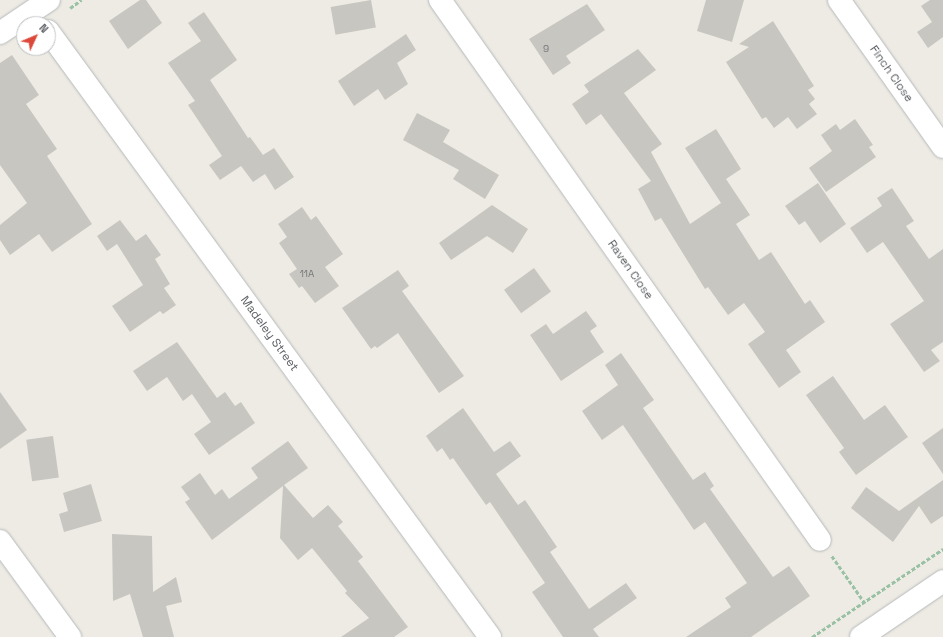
<!DOCTYPE html>
<html>
<head>
<meta charset="utf-8">
<style>
	body { margin:0 }
	#map { position:relative; width:943px; height:637px; overflow:hidden; background:#edebe3; font-family:"Space Grotesk",sans-serif }
	div>[style] { position:absolute }
	.building>* { inset:0; background:#c8c6c0; transform-origin:0 0 }
	.path>* { height:2.5px; margin-top:-1.25px; transform-origin:0; background:repeating-linear-gradient(90deg,#99c1a5 0 4px,transparent 0 6px) }
	.roads { filter:drop-shadow(0 0 1px #b6b8bc) drop-shadow(0 0 1px #b6b8bc) }
	.minor>* { height:22px; margin:-11px; padding:0 11px; transform-origin:11px; border-radius:11px; background:#fff }
	span { translate:-50% -50%; white-space:nowrap; text-align:center; line-height:1.15; -webkit-text-stroke:3.5px #fff; paint-order:stroke }
	.number-label { font-size:10px; color:#76797a }
	.number-label span { -webkit-text-stroke-width:0 }
	.street-label { font-size:12px; color:#5b5f63 }
	.north { position:absolute; left:16px; top:16px; width:40px; height:40px; box-sizing:border-box; background:#fff; border:1px solid #bdbfc1; border-radius:50%; rotate:46deg; font-size:11px; font-weight:700; line-height:16px; text-align:center; color:#5b5f63 }
	.north::after { content:''; display:block; margin:auto; width:14px; height:18px; background:#dc493a; clip-path:polygon(50% 0,100% 100%,50% 72%,0 100%) }
</style>
</head>
<body>
<div id="map">
	<div class="building">
		<div style="clip-path:polygon(140px 0,146px 0,162px 23px,128px 49px,109px 21px)"></div>
		<div style="left:371px;top:0;width:28px;height:41px;rotate:80deg"></div>
		<div style="clip-path:polygon(706px 0,744px 0,732px 42px,697px 31px)"></div>
		<div style="clip-path:polygon(930px 0,943px 0,943px 37px,928px 48px,917px 32px,932px 22px,921px 6px)"></div>
		<div style="clip-path:polygon(587px 4px,605px 30px,566px 56px,571px 63px,553px 75px,529px 39px)"></div>
		<div style="clip-path:polygon(204px 12px,237px 60px,210px 80px,248px 138px,250px 137px,263px 155px,274px 148px,294px 177px,275px 190px,265px 174px,253px 182px,241px 166px,220px 180px,209px 165px,222px 156px,188px 105px,195px 101px,168px 63px,201px 41px,188px 23px)"></div>
		<div style="clip-path:polygon(773px 21px,814px 86px,808px 90px,815px 99px,809px 104px,817px 114px,797px 129px,788px 117px,774px 128px,766px 117px,762px 119px,726px 62px,749px 47px,739px 44px)"></div>
		<div style="clip-path:polygon(406px 34px,416px 50px,397px 63px,408px 84px,385px 100px,378px 89px,354px 106px,338px 81px)"></div>
		<div style="clip-path:polygon(638px 49px,656px 70px,624px 93px,662px 144px,651px 152px,690px 224px,721px 203px,685px 148px,716px 129px,741px 169px,726px 179px,750px 215px,736px 224px,759px 260px,771px 252px,805px 304px,810px 300px,825px 322px,786px 350px,801px 372px,779px 388px,748px 344px,765px 332px,744px 303px,728px 315px,708px 287px,705px 289px,661px 218px,655px 221px,638px 189px,651px 181px,601px 114px,586px 125px,572px 104px,589px 92px,584px 85px)"></div>
		<div style="clip-path:polygon(12px 55px,39px 95px,26px 104px,57px 149px,47px 156px,92px 224px,52px 252px,39px 234px,10px 255px,0 240px,0 225px,27px 203px,0 165px,0 63px)"></div>
		<div style="clip-path:polygon(417px 113px,450px 130px,443px 142px,499px 175px,485px 199px,453px 179px,459px 170px,403px 140px)"></div>
		<div style="clip-path:polygon(855px 119px,873px 145px,869px 147px,876px 157px,826px 192px,809px 168px,832px 151px,821px 135px,836px 124px,840px 130px)"></div>
		<div style="clip-path:polygon(818px 183px,846px 224px,820px 243px,805px 221px,799px 225px,785px 206px)"></div>
		<div style="clip-path:polygon(892px 188px,914px 221px,906px 226px,929px 259px,943px 249px,943px 342px,931px 350px,940px 361px,924px 372px,890px 324px,924px 301px,883px 242px,867px 253px,850px 228px,882px 206px,877px 198px)"></div>
		<div style="clip-path:polygon(492px 205px,528px 229px,513px 253px,487px 236px,451px 260px,439px 243px)"></div>
		<div style="clip-path:polygon(302px 207px,311px 220px,316px 216px,343px 254px,325px 267px,339px 286px,315px 303px,302px 286px,299px 288px,289px 274px,297px 269px,279px 243px,287px 237px,278px 224px)"></div>
		<div style="clip-path:polygon(120px 220px,136px 241px,146px 234px,161px 255px,155px 259px,170px 284px,164px 288px,176px 305px,163px 314px,160px 311px,130px 332px,112px 306px,143px 285px,117px 244px,107px 251px,97px 236px)"></div>
		<div style="left:534px;top:268px;width:29px;height:37px;rotate:54deg"></div>
		<div style="clip-path:polygon(398px 270px,409px 286px,402px 291px,464px 376px,439px 393px,398px 333px,377px 348px,375px 346px,371px 349px,342px 308px)"></div>
		<div style="clip-path:polygon(586px 311px,597px 326px,590px 331px,604px 352px,561px 381px,530px 335px,546px 324px,553px 334px)"></div>
		<div style="clip-path:polygon(177px 342px,217px 398px,225px 392px,235px 406px,241px 402px,255px 423px,209px 455px,194px 434px,211px 422px,192px 394px,183px 401px,167px 377px,147px 391px,133px 371px)"></div>
		<div style="clip-path:polygon(621px 353px,654px 400px,643px 408px,693px 480px,705px 472px,714px 486px,710px 489px,773px 577px,789px 566px,810px 596px,751px 637px,686px 637px,731px 607px,725px 598px,747px 583px,705px 522px,694px 530px,623px 425px,602px 440px,582px 411px,618px 385px,605px 365px)"></div>
		<div style="clip-path:polygon(833px 376px,864px 420px,885px 405px,908px 437px,856px 475px,839px 452px,844px 448px,806px 395px)"></div>
		<div style="clip-path:polygon(0 392px,27px 430px,0 449px)"></div>
		<div style="clip-path:polygon(463px 408px,494px 452px,510px 441px,521px 456px,496px 474px,518px 505px,525px 500px,557px 547px,550px 552px,589px 609px,626px 583px,637px 598px,593px 629px,599px 637px,563px 637px,532px 592px,545px 583px,490px 502px,486px 505px,453px 458px,450px 460px,442px 448px,437px 452px,426px 436px)"></div>
		<div style="clip-path:polygon(943px 428px,943px 474px,922px 443px)"></div>
		<div style="left:53px;top:436px;width:42px;height:27px;rotate:82deg"></div>
		<div style="clip-path:polygon(288px 441px,308px 468px,284px 485px,313px 518px,328px 505px,343px 522px,338px 526px,363px 557px,358px 561px,408px 627px,394px 637px,341px 637px,369px 618px,345px 593px,347px 591px,312px 548px,298px 560px,280px 538px,283px 486px,212px 540px,185px 502px,190px 499px,181px 487px,200px 473px,215px 495px,222px 489px,229px 499px,258px 478px,251px 468px)"></div>
		<div style="clip-path:polygon(943px 480px,943px 516px,931px 524px,919px 506px,893px 542px,851px 508px,866px 487px,899px 511px)"></div>
		<div style="clip-path:polygon(91px 484px,102px 521px,64px 532px,59px 514px,68px 511px,63px 493px)"></div>
		<div style="clip-path:polygon(112px 534px,152px 536px,153px 592px,176px 577px,182px 602px,166px 606px,174px 637px,143px 637px,130px 594px,113px 601px)"></div>
	</div>
	<div class="path">
		<div style="left:70px;top:8px;width:14px;rotate:-36deg"></div>
		<div style="left:832px;top:556px;width:57px;rotate:54.9deg"></div>
		<div style="left:812px;top:637px;width:158px;rotate:-33.9deg"></div>
	</div>
	<div class="roads">
		<div class="minor">
			<div style="left:440px;top:0;width:660px;rotate:54.87deg"></div>
			<div style="left:839px;top:0;width:180px;rotate:54.7deg"></div>
			<div style="left:48px;top:31px;width:750px;rotate:53.89deg"></div>
			<div style="left:0;top:33px;width:59px;rotate:-34deg"></div>
			<div style="left:0;top:541px;width:119px;rotate:53.9deg"></div>
			<div style="left:861px;top:637px;width:99px;rotate:-34.3deg"></div>
		</div>
	</div>
	<div class="number-label">
		<span style="left:546px;top:49px">9</span>
		<span style="left:307px;top:274px">11A</span>
	</div>
	<div class="street-label">
		<span style="left:891px;top:74px;rotate:55deg">Finch Close</span>
		<span style="left:630px;top:270px;rotate:55deg">Raven Close</span>
		<span style="left:269px;top:334px;rotate:54deg">Madeley Street</span>
	</div>
	<div class="north">N</div>
</div>
</body>
</html>
